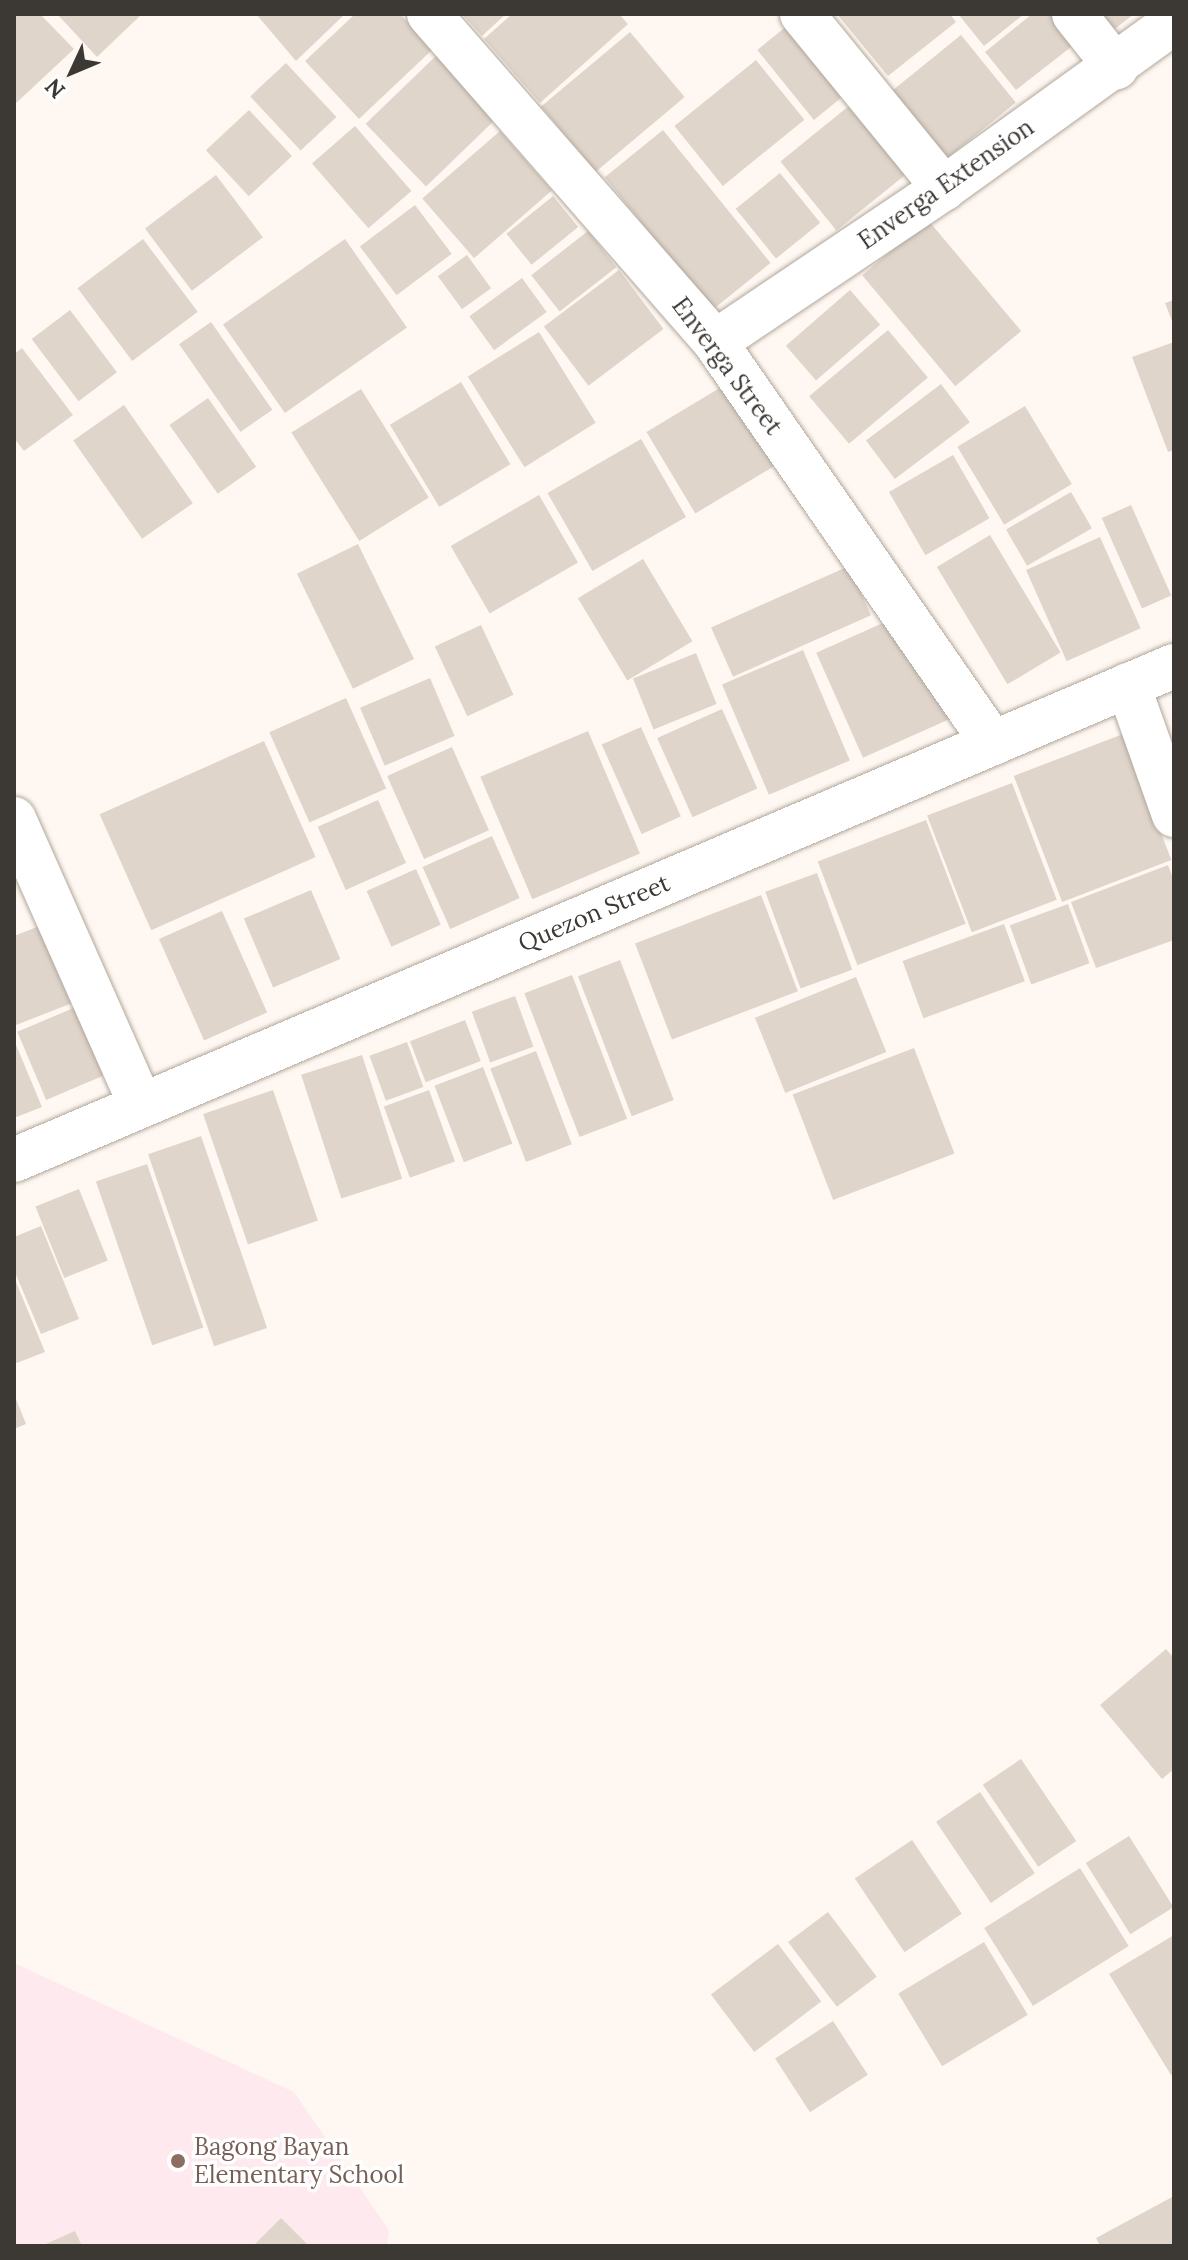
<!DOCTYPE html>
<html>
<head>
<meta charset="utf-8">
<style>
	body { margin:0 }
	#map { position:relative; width:1188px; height:2260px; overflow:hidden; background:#fff8f2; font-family:Lora,serif }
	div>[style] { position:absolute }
	.education>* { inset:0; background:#fee9ee }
	.building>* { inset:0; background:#e0d5cb; transform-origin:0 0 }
	.roads { filter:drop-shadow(0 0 2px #b1a79c) drop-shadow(0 0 2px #b1a79c) }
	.minor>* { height:44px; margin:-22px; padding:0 22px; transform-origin:22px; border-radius:22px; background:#fff }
	.tertiary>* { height:44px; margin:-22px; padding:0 22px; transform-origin:22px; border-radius:22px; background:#fff }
	.secondary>* { height:44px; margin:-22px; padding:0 22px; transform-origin:22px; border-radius:22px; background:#fff }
	.dots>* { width:22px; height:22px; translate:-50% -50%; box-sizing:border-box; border:4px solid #fff; border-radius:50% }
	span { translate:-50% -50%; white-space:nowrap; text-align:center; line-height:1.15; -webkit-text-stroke:7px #fff; paint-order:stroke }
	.street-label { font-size:24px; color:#3c3834 }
	.education-label { font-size:24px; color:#785e54 }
	.left { translate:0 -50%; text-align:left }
	.frame { position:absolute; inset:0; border:16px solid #3c3834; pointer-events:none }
	.north { position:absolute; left:32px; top:32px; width:80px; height:80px; -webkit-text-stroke:6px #fff; paint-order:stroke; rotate:226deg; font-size:22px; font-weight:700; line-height:32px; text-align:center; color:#3c3834 }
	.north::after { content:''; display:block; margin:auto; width:28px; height:36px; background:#3c3834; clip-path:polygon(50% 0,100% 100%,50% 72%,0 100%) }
</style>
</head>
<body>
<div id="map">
	<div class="education">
		<div style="clip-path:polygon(14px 1963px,294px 2092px,389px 2230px,387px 2246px,14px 2246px)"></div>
	</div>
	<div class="building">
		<div style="clip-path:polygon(14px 14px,40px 14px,74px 49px,14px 105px)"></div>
		<div style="clip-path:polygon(57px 14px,142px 14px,97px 57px)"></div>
		<div style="clip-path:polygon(256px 14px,345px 14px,296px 61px)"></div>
		<div style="clip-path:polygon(355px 14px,400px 14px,433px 49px,359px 119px,305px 61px)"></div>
		<div style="clip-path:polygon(462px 14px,506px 14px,482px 36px)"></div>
		<div style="clip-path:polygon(512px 14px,619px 14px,628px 24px,540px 103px,484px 39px)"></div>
		<div style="clip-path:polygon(837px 14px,950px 14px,956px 22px,888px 76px)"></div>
		<div style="clip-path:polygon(958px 14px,1024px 14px,984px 46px)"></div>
		<div style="clip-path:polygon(1032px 14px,1059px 14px,1080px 40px,1016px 90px,985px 52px)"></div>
		<div style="clip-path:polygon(1090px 14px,1134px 14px,1107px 35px)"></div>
		<div style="left:793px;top:21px;width:90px;height:46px;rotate:51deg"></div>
		<div style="left:630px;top:32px;width:85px;height:116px;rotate:50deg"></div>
		<div style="left:961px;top:35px;width:87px;height:91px;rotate:51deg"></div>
		<div style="left:439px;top:53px;width:87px;height:102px;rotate:46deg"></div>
		<div style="left:756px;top:60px;width:77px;height:105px;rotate:51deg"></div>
		<div style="left:286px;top:63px;width:74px;height:49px;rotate:47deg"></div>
		<div style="left:855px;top:101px;width:89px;height:96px;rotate:51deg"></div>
		<div style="left:249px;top:110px;width:63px;height:59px;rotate:47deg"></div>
		<div style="left:355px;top:126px;width:86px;height:57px;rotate:49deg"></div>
		<div style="left:663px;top:130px;width:171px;height:75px;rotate:51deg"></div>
		<div style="left:500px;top:131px;width:79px;height:103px;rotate:49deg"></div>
		<div style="left:780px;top:173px;width:64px;height:57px;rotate:51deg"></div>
		<div style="left:216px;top:175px;width:78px;height:89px;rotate:53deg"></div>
		<div style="left:553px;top:196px;width:40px;height:60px;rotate:51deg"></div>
		<div style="left:415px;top:205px;width:61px;height:69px;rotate:53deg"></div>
		<div style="left:928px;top:220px;width:145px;height:86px;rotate:50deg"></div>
		<div style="left:588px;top:231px;width:46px;height:72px;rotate:52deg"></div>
		<div style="left:143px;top:239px;width:91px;height:82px;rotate:53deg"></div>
		<div style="left:345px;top:239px;width:108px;height:149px;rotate:55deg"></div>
		<div style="left:467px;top:255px;width:41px;height:36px;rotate:54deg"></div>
		<div style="left:619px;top:270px;width:74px;height:94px;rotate:53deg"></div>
		<div style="left:522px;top:278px;width:42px;height:65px;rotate:54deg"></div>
		<div style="left:850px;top:290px;width:46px;height:85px;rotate:49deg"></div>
		<div style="clip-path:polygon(1174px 300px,1174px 326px,1165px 303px)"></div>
		<div style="left:70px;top:310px;width:78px;height:48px;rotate:53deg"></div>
		<div style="left:211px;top:322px;width:107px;height:39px;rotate:55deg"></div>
		<div style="left:888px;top:330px;width:62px;height:103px;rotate:50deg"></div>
		<div style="left:539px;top:332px;width:107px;height:84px;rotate:58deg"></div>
		<div style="clip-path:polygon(1174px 342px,1174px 450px,1168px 452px,1132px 357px)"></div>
		<div style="clip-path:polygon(22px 348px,73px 415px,24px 451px,14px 438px,14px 354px)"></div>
		<div style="left:733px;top:380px;width:95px;height:101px;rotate:59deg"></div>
		<div style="left:461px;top:382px;width:96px;height:83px;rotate:59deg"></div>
		<div style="left:941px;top:384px;width:48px;height:94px;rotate:53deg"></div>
		<div style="left:361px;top:389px;width:128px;height:82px;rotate:58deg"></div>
		<div style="left:208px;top:398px;width:84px;height:47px;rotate:55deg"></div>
		<div style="left:124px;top:405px;width:120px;height:62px;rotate:55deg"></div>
		<div style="left:1025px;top:406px;width:91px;height:79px;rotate:59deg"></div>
		<div style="left:641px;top:439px;width:90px;height:108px;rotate:60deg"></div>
		<div style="left:953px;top:455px;width:73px;height:74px;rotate:60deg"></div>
		<div style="left:1071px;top:492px;width:42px;height:75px;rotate:60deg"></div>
		<div style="left:539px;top:495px;width:78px;height:102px;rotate:60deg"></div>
		<div style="left:1131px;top:505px;width:99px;height:32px;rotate:66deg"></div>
		<div style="left:990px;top:535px;width:137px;height:62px;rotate:59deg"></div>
		<div style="left:1100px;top:537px;width:100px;height:81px;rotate:66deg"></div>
		<div style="left:358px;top:544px;width:128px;height:68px;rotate:64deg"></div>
		<div style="left:643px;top:559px;width:96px;height:76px;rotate:59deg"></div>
		<div style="left:849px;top:566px;width:54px;height:151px;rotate:66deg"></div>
		<div style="left:903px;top:614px;width:115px;height:95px;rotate:66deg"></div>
		<div style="left:481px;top:625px;width:77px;height:51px;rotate:65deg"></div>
		<div style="left:803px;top:650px;width:120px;height:88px;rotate:67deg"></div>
		<div style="left:696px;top:653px;width:55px;height:68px;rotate:68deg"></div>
		<div style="left:430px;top:678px;width:63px;height:76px;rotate:67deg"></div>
		<div style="left:346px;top:698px;width:99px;height:84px;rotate:66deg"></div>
		<div style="left:722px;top:709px;width:87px;height:71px;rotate:66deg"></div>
		<div style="left:641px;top:727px;width:98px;height:43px;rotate:66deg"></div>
		<div style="left:588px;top:731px;width:133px;height:117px;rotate:67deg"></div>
		<div style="left:1123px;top:734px;width:135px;height:117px;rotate:69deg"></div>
		<div style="left:264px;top:741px;width:127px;height:180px;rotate:66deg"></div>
		<div style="left:452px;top:747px;width:91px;height:71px;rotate:66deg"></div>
		<div style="left:1012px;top:783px;width:125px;height:91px;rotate:69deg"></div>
		<div style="left:378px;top:800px;width:69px;height:66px;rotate:66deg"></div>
		<div style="left:926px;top:820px;width:111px;height:116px;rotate:69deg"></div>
		<div style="left:492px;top:836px;width:68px;height:76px;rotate:66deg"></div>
		<div style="clip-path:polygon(1168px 865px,1174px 881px,1174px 940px,1096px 968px,1071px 902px)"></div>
		<div style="left:416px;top:869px;width:61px;height:54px;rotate:66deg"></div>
		<div style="left:817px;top:873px;width:103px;height:55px;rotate:70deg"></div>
		<div style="left:311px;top:890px;width:75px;height:73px;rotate:67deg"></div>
		<div style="left:761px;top:895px;width:103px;height:135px;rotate:69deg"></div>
		<div style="left:1068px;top:904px;width:63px;height:62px;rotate:70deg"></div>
		<div style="left:222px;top:911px;width:111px;height:69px;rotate:66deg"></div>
		<div style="clip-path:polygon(47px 923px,80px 1000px,16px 1025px,14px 936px)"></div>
		<div style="left:1004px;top:924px;width:61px;height:108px;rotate:70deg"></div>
		<div style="left:620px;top:960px;width:150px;height:45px;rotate:69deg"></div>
		<div style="left:572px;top:975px;width:154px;height:51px;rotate:69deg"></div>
		<div style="left:856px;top:977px;width:81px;height:109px;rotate:68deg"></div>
		<div style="left:515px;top:996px;width:54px;height:46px;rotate:70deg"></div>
		<div style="left:90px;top:1001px;width:74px;height:79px;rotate:67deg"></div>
		<div style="left:465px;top:1020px;width:44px;height:59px;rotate:69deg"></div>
		<div style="clip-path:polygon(14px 1040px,42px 1107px,14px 1118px)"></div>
		<div style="left:407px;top:1042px;width:48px;height:40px;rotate:70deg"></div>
		<div style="left:914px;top:1048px;width:113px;height:130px;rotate:69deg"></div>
		<div style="left:536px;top:1051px;width:100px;height:49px;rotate:69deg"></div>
		<div style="left:362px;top:1055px;width:130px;height:64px;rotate:72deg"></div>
		<div style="left:483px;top:1067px;width:82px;height:52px;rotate:69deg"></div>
		<div style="left:273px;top:1090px;width:138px;height:74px;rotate:71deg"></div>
		<div style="left:429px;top:1090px;width:76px;height:48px;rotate:70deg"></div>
		<div style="left:201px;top:1136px;width:203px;height:56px;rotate:71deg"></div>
		<div style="left:147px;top:1164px;width:173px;height:54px;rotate:71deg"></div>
		<div style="left:79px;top:1189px;width:77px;height:47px;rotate:68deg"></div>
		<div style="clip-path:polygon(41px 1226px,79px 1319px,41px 1334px,14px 1270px,14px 1237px)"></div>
		<div style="clip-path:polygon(14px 1277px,45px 1352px,14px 1364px)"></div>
		<div style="clip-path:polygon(14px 1394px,26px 1424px,14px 1429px)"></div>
		<div style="clip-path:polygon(1166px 1649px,1174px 1658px,1174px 1769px,1162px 1779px,1100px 1705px)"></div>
		<div style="left:1021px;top:1759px;width:99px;height:46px;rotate:56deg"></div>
		<div style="left:980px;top:1792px;width:98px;height:53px;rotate:56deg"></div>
		<div style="left:1129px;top:1836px;width:84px;height:51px;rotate:58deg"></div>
		<div style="left:912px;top:1840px;width:89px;height:69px;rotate:56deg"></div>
		<div style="left:1080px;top:1868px;width:92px;height:113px;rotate:58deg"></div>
		<div style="left:828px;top:1912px;width:81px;height:50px;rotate:53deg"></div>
		<div style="clip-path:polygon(1174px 1935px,1174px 2073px,1171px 2075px,1109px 1974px)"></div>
		<div style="left:984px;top:1942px;width:85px;height:100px;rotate:59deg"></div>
		<div style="left:778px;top:1944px;width:72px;height:84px;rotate:53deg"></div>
		<div style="left:833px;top:2021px;width:64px;height:69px;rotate:57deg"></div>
		<div style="clip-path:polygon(1174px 2196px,1174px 2246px,1100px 2246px,1096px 2238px)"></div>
		<div style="clip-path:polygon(281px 2218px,309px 2246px,253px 2246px)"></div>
		<div style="clip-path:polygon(75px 2231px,82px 2246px,41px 2246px)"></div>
	</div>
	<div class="roads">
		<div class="minor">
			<div style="left:802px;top:14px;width:225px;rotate:50.8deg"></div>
			<div style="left:1074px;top:14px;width:68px;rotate:51.6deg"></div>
			<div style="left:715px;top:342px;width:276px;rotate:-33.9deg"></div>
			<div style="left:944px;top:188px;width:284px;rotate:-35.8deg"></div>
			<div style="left:1128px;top:685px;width:138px;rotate:70.5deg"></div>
			<div style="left:14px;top:819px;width:313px;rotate:66.1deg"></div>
		</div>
		<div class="tertiary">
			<div style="left:429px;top:14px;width:435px;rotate:48.9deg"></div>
			<div style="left:715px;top:342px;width:488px;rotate:55.3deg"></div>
		</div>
		<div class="secondary">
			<div style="left:14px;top:1160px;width:1261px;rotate:-23.07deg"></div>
		</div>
	</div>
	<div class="dots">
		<div style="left:178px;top:2161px;background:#8d6e63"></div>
	</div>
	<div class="street-label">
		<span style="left:946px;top:184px;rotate:-35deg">Enverga Extension</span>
		<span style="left:727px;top:366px;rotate:53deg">Enverga Street</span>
		<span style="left:594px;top:913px;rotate:-23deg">Quezon Street</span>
	</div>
	<div class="education-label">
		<span class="left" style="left:194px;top:2161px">Bagong Bayan<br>Elementary School</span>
	</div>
	<div class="frame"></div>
	<div class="north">N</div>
</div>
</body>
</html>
